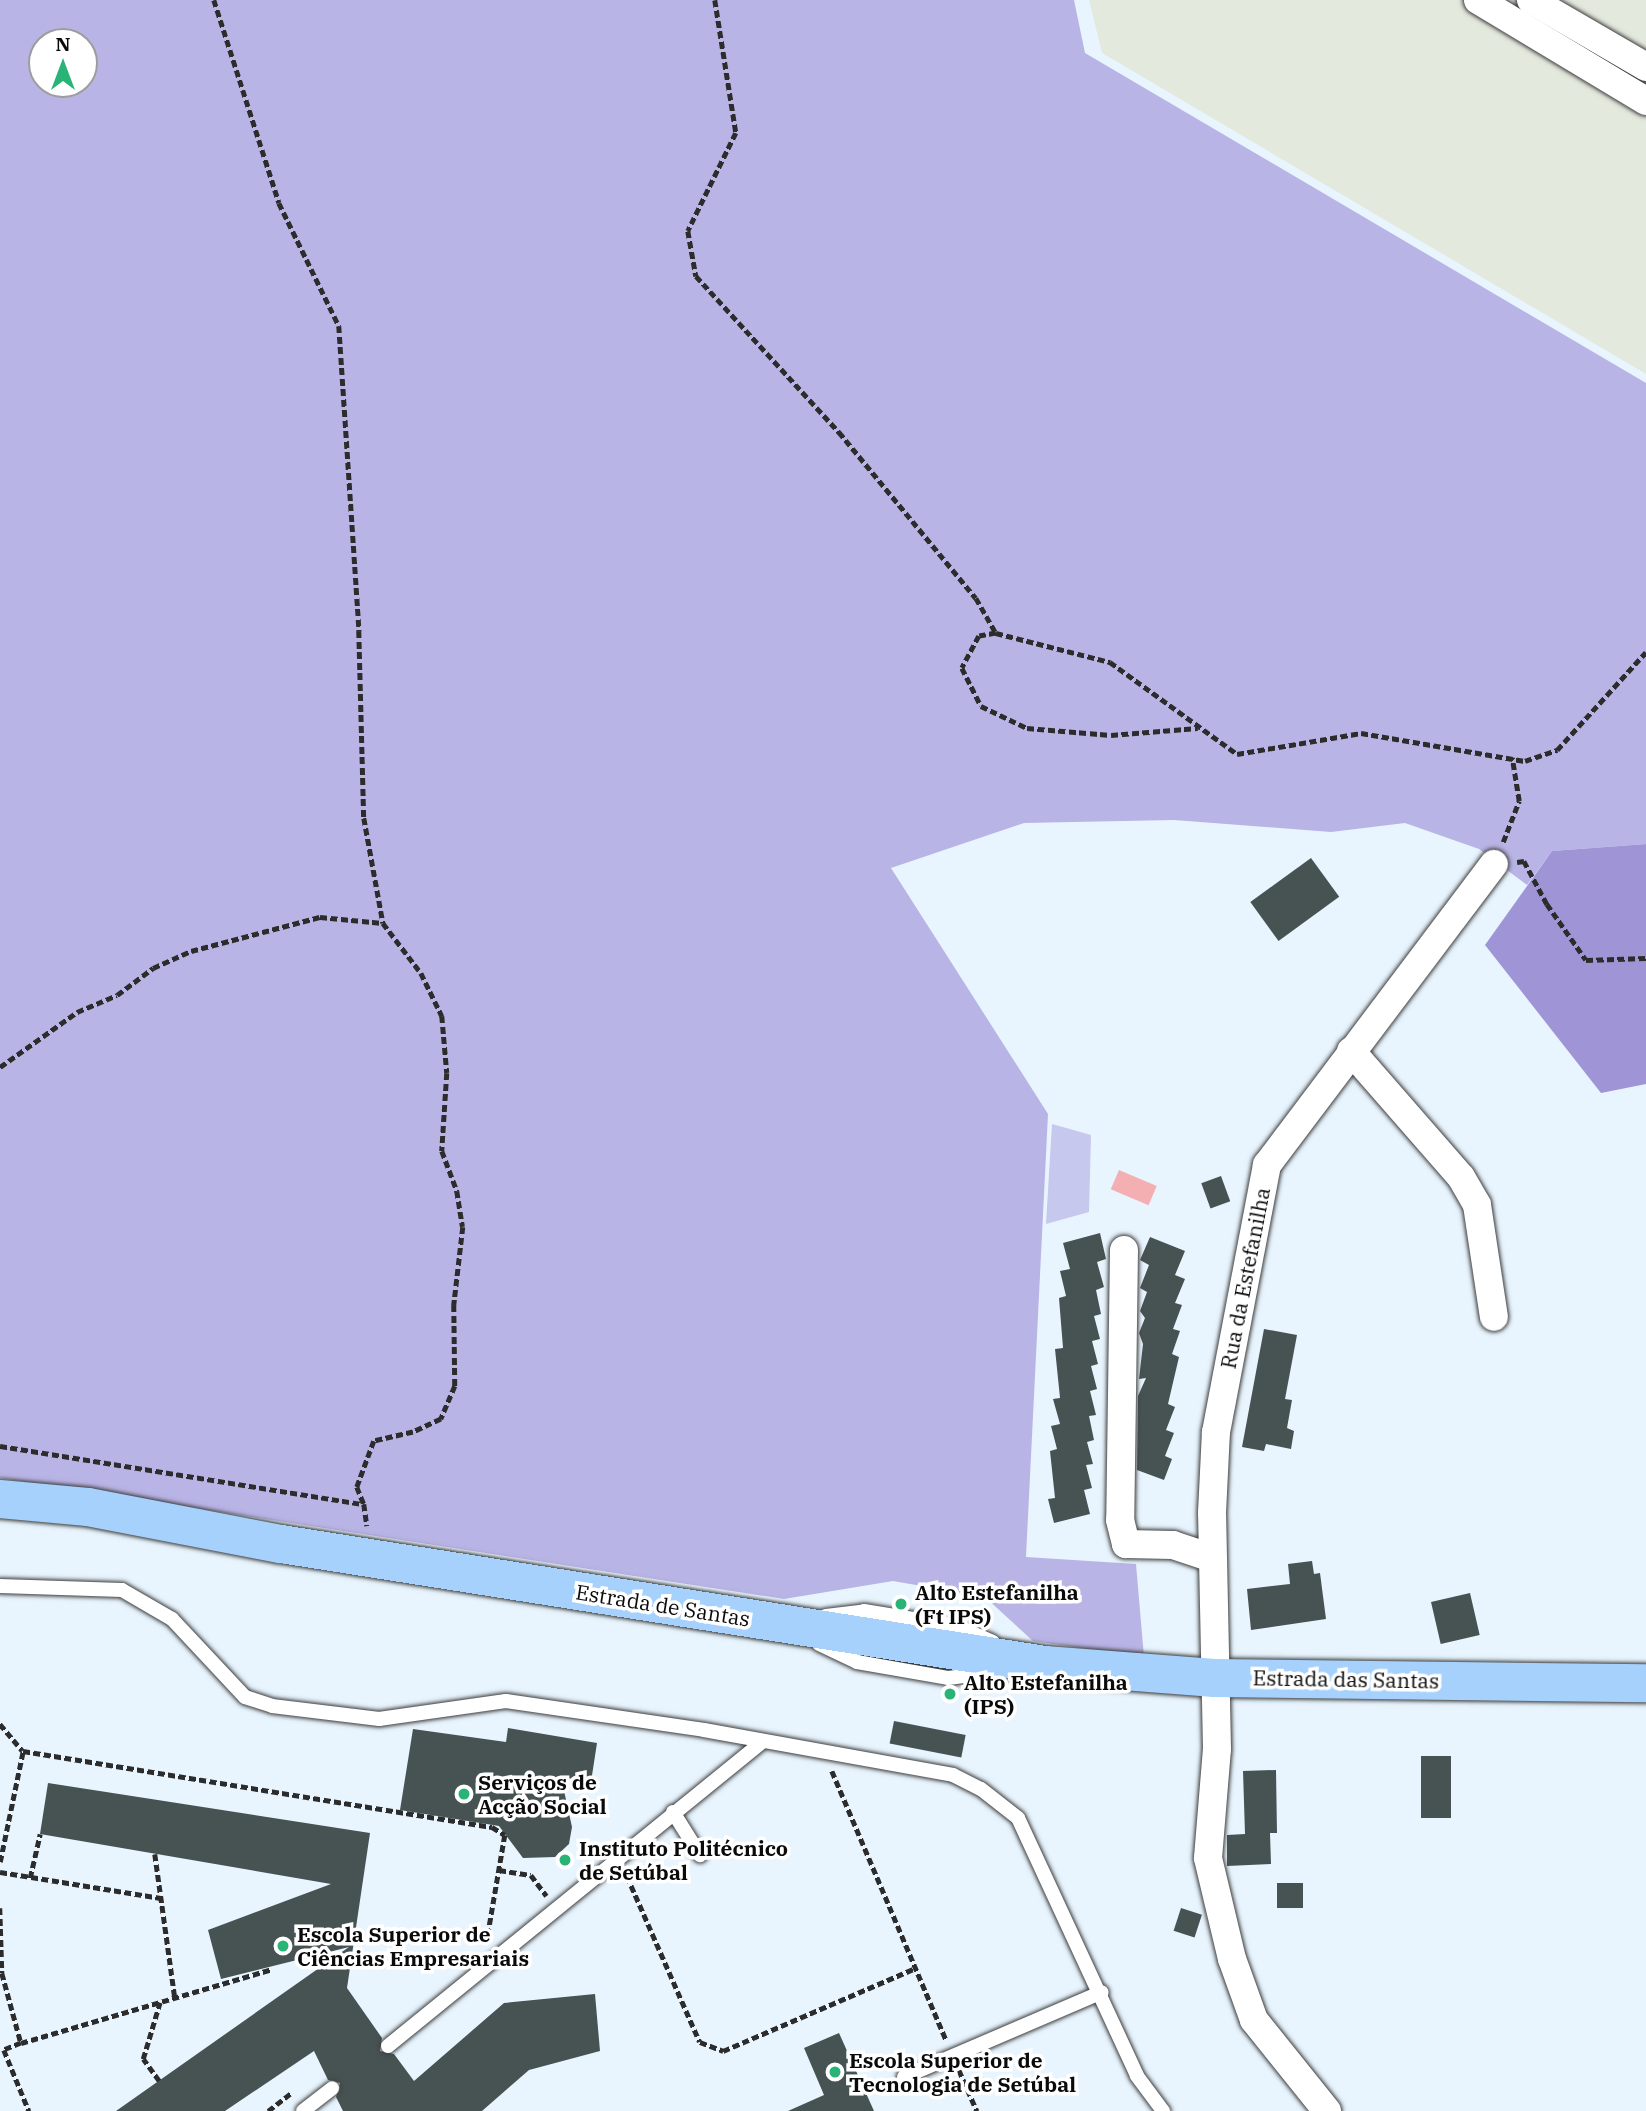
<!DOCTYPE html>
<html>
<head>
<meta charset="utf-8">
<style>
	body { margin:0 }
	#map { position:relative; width:1646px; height:2111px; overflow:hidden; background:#e8f5fe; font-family:"IBM Plex Serif",serif }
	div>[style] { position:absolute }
	.industrial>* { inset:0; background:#e4e9de }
	.green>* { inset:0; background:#b9b4e6 }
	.forest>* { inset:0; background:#9f94d6 }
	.pitch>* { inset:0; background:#c6c8ed }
	.water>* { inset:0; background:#f3afb1; transform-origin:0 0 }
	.building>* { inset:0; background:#475252; transform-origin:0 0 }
	.path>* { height:4.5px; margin-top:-2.25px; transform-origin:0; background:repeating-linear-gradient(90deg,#2c2c2c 0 7px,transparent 0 10.5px) }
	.roads { filter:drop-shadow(0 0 2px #3d3d3d) drop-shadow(0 0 2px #3d3d3d) }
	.service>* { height:14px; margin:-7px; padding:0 7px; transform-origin:7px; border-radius:7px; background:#fff }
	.minor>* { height:28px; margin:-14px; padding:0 14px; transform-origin:14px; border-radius:14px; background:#fff }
	.secondary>* { height:38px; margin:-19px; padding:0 19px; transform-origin:19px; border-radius:19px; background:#a6d1fc }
	.dots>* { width:19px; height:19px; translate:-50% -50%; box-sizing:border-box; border:4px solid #fff; border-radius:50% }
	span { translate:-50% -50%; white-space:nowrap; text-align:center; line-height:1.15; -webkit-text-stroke:7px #fff; paint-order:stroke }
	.street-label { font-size:21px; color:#0a0a0a }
	.poi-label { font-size:21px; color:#0a0a0a; font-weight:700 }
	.left { translate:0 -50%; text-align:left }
	.north { position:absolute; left:28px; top:28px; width:70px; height:70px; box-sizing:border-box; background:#fff; border:2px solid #9d9d9d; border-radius:50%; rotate:0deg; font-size:19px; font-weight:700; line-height:28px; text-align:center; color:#0a0a0a }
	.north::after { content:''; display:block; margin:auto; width:24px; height:32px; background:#29b376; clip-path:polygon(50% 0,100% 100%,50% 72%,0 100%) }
</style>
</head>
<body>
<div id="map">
	<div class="industrial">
		<div style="clip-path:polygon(1089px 0,1646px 0,1646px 374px,1102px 53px)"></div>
	</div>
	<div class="green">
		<div style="clip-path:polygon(evenodd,0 0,1074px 0,1085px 53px,1646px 383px,1646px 844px,1552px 851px,1527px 885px,1479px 849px,1405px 823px,1331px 832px,1174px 820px,1024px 823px,891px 868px,1048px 1114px,1026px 1557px,1136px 1564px,1144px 1657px,1033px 1641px,985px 1597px,893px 1581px,784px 1599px,0 1478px,0 0,42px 42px,84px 42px,84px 84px,42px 84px,42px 42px)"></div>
	</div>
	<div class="forest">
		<div style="clip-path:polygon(1646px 844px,1646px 1084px,1601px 1093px,1485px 945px,1552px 851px)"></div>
	</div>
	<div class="pitch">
		<div style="clip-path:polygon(1052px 1124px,1091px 1135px,1089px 1212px,1046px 1224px)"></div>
	</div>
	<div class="water">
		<div style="left:1119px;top:1170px;width:41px;height:21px;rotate:23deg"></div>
	</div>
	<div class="building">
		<div style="left:1311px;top:858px;width:48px;height:75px;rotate:54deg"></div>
		<div style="left:1221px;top:1176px;width:27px;height:21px;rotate:70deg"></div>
		<div style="clip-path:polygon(1100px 1233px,1106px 1259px,1097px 1262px,1104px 1287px,1096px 1290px,1101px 1314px,1094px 1316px,1100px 1339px,1092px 1341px,1098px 1364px,1091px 1366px,1097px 1389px,1090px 1391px,1096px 1415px,1089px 1416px,1094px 1440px,1087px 1442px,1093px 1464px,1086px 1465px,1092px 1488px,1084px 1490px,1090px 1514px,1054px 1523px,1048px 1499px,1055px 1498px,1050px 1451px,1057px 1449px,1051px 1426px,1060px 1424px,1053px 1399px,1060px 1398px,1055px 1349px,1063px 1348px,1059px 1298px,1066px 1296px,1060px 1271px,1070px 1269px,1063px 1243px)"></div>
		<div style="clip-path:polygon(1150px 1237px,1185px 1251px,1175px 1275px,1185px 1279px,1175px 1303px,1182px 1305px,1173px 1329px,1180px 1331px,1172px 1354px,1179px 1357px,1168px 1404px,1175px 1407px,1166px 1430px,1174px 1433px,1165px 1456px,1172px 1459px,1164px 1480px,1137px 1470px,1138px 1396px,1146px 1378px,1139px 1379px,1143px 1344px,1139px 1333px,1145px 1318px,1140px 1311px,1147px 1292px,1140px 1288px,1149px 1265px,1140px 1260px)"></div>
		<div style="clip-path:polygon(1264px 1329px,1297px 1335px,1285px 1399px,1292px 1400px,1287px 1428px,1294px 1431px,1291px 1449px,1266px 1444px,1264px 1451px,1242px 1447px)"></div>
		<div style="clip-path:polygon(1312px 1561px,1314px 1574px,1320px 1573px,1326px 1619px,1251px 1630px,1247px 1589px,1290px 1584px,1288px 1564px)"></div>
		<div style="left:1470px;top:1593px;width:43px;height:40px;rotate:77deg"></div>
		<div style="left:894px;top:1721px;width:73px;height:23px;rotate:11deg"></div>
		<div style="clip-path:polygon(508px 1728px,597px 1743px,591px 1782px,561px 1777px,572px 1827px,569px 1844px,555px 1857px,523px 1858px,499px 1826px,400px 1810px,413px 1729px,506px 1742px)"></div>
		<div style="left:1421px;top:1756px;width:30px;height:62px"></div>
		<div style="clip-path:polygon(1276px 1770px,1277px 1833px,1270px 1833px,1271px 1864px,1227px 1866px,1227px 1835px,1245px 1834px,1243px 1771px)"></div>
		<div style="clip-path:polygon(48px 1783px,370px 1833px,347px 1988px,382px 2038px,380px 2051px,394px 2054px,414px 2081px,504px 2003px,595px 1994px,600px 2051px,529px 2070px,482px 2111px,343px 2111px,336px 2097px,340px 2083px,328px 2080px,314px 2051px,225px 2111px,116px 2111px,349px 1947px,221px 1979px,208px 1930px,331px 1884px,40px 1834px)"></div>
		<div style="left:1277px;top:1883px;width:26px;height:25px"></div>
		<div style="left:1181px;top:1908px;width:22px;height:24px;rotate:18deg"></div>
		<div style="clip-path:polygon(839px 2033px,874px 2111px,788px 2111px,824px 2095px,804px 2048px)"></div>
	</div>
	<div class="path">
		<div style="left:214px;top:0;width:213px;rotate:72.2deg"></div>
		<div style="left:279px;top:203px;width:137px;rotate:64deg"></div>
		<div style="left:339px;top:326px;width:306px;rotate:86.2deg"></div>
		<div style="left:359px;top:631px;width:187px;rotate:88.5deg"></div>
		<div style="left:364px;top:818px;width:107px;rotate:79.7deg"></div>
		<div style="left:383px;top:923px;width:63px;rotate:52.8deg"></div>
		<div style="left:421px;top:973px;width:48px;rotate:64deg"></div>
		<div style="left:442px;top:1016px;width:57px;rotate:85deg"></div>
		<div style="left:447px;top:1073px;width:78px;rotate:93.7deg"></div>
		<div style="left:442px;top:1151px;width:43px;rotate:69.4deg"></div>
		<div style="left:457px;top:1191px;width:36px;rotate:81deg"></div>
		<div style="left:463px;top:1227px;width:79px;rotate:96.6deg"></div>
		<div style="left:454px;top:1305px;width:81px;rotate:89.3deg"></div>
		<div style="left:455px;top:1386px;width:36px;rotate:113deg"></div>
		<div style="left:441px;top:1419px;width:31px;rotate:155deg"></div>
		<div style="left:413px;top:1432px;width:40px;rotate:167deg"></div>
		<div style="left:374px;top:1441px;width:49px;rotate:110.3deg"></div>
		<div style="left:357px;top:1487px;width:18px;rotate:68deg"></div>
		<div style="left:715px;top:0;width:135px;rotate:81deg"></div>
		<div style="left:736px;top:133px;width:109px;rotate:116.1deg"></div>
		<div style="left:688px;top:231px;width:46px;rotate:79.9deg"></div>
		<div style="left:696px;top:276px;width:212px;rotate:47.5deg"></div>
		<div style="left:839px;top:432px;width:215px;rotate:50.5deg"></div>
		<div style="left:976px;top:598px;width:40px;rotate:60.3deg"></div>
		<div style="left:996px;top:633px;width:118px;rotate:14.3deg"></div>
		<div style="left:1110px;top:662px;width:157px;rotate:35.9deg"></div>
		<div style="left:1237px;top:754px;width:126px;rotate:-9.6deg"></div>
		<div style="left:1361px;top:733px;width:166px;rotate:9.7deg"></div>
		<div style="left:1525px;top:761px;width:34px;rotate:-19deg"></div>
		<div style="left:1557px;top:750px;width:132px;rotate:-47.8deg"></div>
		<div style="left:996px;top:633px;width:17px;rotate:170deg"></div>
		<div style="left:979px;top:636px;width:36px;rotate:118deg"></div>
		<div style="left:962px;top:668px;width:42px;rotate:63.4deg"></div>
		<div style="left:981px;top:706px;width:51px;rotate:25.6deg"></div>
		<div style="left:1027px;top:728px;width:84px;rotate:4.8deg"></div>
		<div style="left:1111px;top:735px;width:87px;rotate:-4.6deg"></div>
		<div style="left:1503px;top:842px;width:44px;rotate:-68.7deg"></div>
		<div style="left:1519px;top:801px;width:44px;rotate:-99.2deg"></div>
		<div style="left:1517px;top:862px;width:7px;rotate:-8deg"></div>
		<div style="left:1524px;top:861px;width:49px;rotate:61.9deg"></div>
		<div style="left:1547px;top:904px;width:68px;rotate:55.1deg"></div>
		<div style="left:1586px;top:960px;width:60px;rotate:-1.9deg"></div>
		<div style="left:0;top:1067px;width:95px;rotate:-35.5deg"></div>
		<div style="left:77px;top:1012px;width:43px;rotate:-23deg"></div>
		<div style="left:117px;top:995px;width:45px;rotate:-36.9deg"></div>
		<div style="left:153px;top:968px;width:42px;rotate:-24.1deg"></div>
		<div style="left:191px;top:951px;width:133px;rotate:-14.8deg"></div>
		<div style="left:320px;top:917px;width:63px;rotate:5.4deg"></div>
		<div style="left:0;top:1446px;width:369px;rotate:9.1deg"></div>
		<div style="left:364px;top:1504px;width:22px;rotate:82deg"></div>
		<div style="left:0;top:1724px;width:35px;rotate:50deg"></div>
		<div style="left:23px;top:1751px;width:475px;rotate:9.2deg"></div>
		<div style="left:492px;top:1827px;width:15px;rotate:32deg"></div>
		<div style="left:505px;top:1835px;width:107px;rotate:99.7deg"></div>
		<div style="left:832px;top:1771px;width:292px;rotate:67deg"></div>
		<div style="left:155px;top:1854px;width:145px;rotate:82.1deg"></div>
		<div style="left:0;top:1862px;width:113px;rotate:-78.3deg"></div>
		<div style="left:499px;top:1870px;width:32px;rotate:9deg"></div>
		<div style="left:531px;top:1875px;width:26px;rotate:53deg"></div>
		<div style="left:0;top:1872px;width:163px;rotate:9.2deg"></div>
		<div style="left:627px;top:1876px;width:181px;rotate:66.3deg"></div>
		<div style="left:700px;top:2042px;width:25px;rotate:21deg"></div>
		<div style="left:723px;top:2051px;width:210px;rotate:-23.3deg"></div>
		<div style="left:30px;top:1878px;width:45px;rotate:-77.2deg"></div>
		<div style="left:0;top:1908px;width:65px;rotate:88.2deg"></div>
		<div style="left:2px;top:1973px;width:73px;rotate:74.8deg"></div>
		<div style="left:21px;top:2043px;width:18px;rotate:158deg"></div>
		<div style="left:4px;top:2050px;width:66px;rotate:67.7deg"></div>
		<div style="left:21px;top:2043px;width:262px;rotate:-16.4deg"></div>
		<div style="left:959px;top:2070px;width:45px;rotate:66.3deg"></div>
		<div style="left:159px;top:2081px;width:27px;rotate:-126deg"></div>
		<div style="left:143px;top:2059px;width:59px;rotate:-73.4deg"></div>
		<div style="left:268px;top:2111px;width:31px;rotate:-38deg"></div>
	</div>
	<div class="roads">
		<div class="service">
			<div style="left:0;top:1586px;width:122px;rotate:1.9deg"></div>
			<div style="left:122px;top:1590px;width:58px;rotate:30.1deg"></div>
			<div style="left:172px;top:1619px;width:107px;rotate:46.9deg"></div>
			<div style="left:245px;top:1697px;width:28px;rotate:18deg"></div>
			<div style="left:272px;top:1706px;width:108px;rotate:6.9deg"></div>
			<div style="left:379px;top:1719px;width:128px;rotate:-8.1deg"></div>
			<div style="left:506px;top:1701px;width:200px;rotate:8.3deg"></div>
			<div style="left:704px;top:1730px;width:253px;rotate:10.2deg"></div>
			<div style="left:953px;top:1775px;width:31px;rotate:27deg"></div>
			<div style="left:981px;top:1789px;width:47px;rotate:38.1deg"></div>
			<div style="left:1018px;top:1818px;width:284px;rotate:65.2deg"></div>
			<div style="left:1137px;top:2076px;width:44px;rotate:53.4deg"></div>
			<div style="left:826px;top:1616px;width:38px;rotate:-7deg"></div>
			<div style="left:864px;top:1611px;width:93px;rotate:9.3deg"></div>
			<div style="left:956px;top:1626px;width:40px;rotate:23.4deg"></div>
			<div style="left:819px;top:1644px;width:42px;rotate:25.3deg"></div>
			<div style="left:857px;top:1662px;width:92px;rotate:10deg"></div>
			<div style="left:948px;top:1678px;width:47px;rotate:-7.3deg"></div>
			<div style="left:673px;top:1812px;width:51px;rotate:57.9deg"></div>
			<div style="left:388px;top:2046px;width:483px;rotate:-39.1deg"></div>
			<div style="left:904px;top:2077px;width:215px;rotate:-23.2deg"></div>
			<div style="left:303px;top:2111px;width:37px;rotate:-38deg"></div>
		</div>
		<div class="minor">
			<div style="left:1478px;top:0;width:196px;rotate:31deg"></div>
			<div style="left:1531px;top:0;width:133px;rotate:30.2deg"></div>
			<div style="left:1351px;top:1051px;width:167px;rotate:48.9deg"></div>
			<div style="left:1461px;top:1177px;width:32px;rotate:60deg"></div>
			<div style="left:1477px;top:1205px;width:113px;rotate:81.4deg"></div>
			<div style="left:1124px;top:1250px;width:270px;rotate:90.8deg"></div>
			<div style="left:1120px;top:1520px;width:25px;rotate:76deg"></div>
			<div style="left:1126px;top:1544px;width:47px;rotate:1.2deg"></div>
			<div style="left:1173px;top:1545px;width:41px;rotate:18.4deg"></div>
			<div style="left:1327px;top:2111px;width:117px;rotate:-128.7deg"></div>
			<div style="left:1254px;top:2020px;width:65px;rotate:-109.8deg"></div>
			<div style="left:1232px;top:1959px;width:104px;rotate:-103.4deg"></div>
			<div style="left:1208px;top:1858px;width:109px;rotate:-85.3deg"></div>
			<div style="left:1217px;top:1749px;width:236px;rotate:-91.2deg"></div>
			<div style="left:1212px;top:1513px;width:81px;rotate:-87.2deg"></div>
			<div style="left:1216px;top:1432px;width:272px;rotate:-79.2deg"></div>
			<div style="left:1267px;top:1165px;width:377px;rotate:-53deg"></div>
		</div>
		<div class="secondary">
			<div style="left:0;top:1499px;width:88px;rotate:5.2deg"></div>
			<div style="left:88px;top:1507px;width:197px;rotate:10.9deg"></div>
			<div style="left:281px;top:1544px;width:774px;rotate:9deg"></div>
			<div style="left:1045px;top:1665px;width:170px;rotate:4.4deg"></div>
			<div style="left:1215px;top:1678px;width:431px;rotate:0.7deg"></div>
		</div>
	</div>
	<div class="dots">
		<div style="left:901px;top:1604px;background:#29b376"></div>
		<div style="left:950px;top:1694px;background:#29b376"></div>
		<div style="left:464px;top:1794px;background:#29b376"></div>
		<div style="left:565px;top:1860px;background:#29b376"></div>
		<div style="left:283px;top:1946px;background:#29b376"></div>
		<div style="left:835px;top:2072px;background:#29b376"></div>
	</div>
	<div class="street-label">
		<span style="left:1245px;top:1278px;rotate:-79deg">Rua da Estefanilha</span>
		<span style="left:663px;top:1605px;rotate:9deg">Estrada de Santas</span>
		<span style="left:1346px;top:1679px;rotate:1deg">Estrada das Santas</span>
	</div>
	<div class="poi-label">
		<span class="left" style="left:915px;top:1604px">Alto Estefanilha<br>(Ft IPS)</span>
		<span class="left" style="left:964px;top:1694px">Alto Estefanilha<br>(IPS)</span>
		<span class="left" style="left:478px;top:1794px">Serviços de<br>Acção Social</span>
		<span class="left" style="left:579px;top:1860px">Instituto Politécnico<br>de Setúbal</span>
		<span class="left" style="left:297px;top:1946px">Escola Superior de<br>Ciências Empresariais</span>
		<span class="left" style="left:849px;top:2072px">Escola Superior de<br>Tecnologia de Setúbal</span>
	</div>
	<div class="north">N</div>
</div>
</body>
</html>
